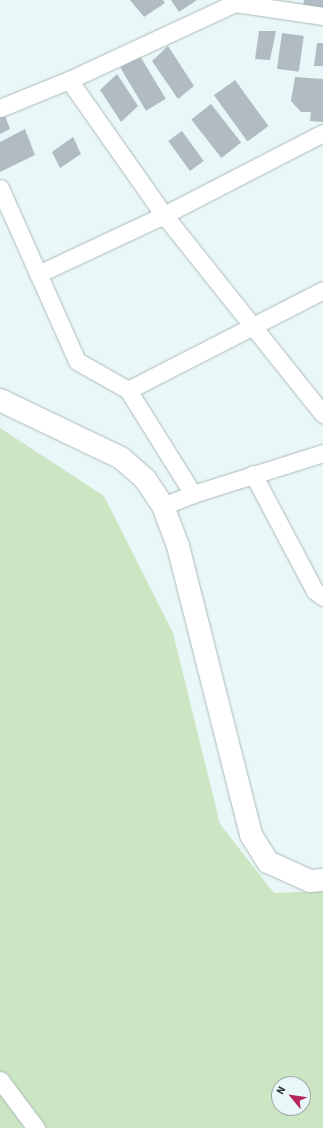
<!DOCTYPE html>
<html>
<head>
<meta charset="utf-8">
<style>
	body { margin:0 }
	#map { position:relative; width:323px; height:1128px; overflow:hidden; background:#e9f7f8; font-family:"Source Sans 3",sans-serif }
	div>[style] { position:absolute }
	.green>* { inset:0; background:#cce6c3 }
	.building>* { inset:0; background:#b1bbc2; transform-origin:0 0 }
	.roads { filter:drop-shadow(0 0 1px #acb9ba) drop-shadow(0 0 1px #acb9ba) }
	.minor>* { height:17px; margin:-8.5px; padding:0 8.5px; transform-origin:8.5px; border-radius:8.5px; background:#fff }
	.tertiary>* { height:22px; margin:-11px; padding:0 11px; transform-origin:11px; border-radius:11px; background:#fff }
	span { translate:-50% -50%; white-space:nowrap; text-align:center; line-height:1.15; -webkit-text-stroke:4px #e9f7f8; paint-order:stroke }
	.north { position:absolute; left:271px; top:1076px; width:40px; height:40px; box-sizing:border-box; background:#e9f7f8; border:1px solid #9fa9aa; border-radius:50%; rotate:299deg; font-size:11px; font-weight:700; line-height:16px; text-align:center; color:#2f3434 }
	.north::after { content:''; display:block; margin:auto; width:14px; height:18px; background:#b4265d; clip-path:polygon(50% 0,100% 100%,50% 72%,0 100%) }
</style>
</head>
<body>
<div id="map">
	<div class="green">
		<div style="clip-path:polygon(evenodd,0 428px,104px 496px,173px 633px,220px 824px,274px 893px,323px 891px,323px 1128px,0 1128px,0 428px,279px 1084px,303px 1084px,303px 1108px,279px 1108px,279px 1084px)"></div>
	</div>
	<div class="building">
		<div style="clip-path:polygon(130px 0,163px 0,165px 3px,144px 17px)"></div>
		<div style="clip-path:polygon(171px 0,197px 0,179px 12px)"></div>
		<div style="clip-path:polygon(304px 0,323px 0,323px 9px,303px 7px)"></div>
		<div style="clip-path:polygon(259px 31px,276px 31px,270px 60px,255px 59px)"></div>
		<div style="left:282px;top:33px;width:22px;height:36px;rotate:8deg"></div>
		<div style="clip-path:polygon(317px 43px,323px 43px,323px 66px,314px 66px)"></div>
		<div style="clip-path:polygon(168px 46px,194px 86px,178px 99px,152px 61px)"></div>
		<div style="left:140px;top:56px;width:50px;height:23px;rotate:59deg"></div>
		<div style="clip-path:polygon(117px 74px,138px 106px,121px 122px,100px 90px)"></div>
		<div style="clip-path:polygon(295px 77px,323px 79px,323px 122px,310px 121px,311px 112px,301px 112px,291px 101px)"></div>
		<div style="left:235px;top:80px;width:57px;height:26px;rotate:54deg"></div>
		<div style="left:211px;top:104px;width:49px;height:25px;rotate:52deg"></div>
		<div style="clip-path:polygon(4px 113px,10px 129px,0 134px,0 115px)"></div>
		<div style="clip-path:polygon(25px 129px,35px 155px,0 172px,0 142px)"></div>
		<div style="left:182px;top:131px;width:37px;height:17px;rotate:54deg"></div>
		<div style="clip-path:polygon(73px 137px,81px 154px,60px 168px,52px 152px)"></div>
	</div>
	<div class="roads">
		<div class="minor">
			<div style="left:69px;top:80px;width:165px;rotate:54.9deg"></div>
			<div style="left:164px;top:215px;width:255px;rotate:51.4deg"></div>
			<div style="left:0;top:108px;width:74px;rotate:-22.1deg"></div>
			<div style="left:69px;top:80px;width:183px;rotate:-24.9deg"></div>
			<div style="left:235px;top:3px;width:89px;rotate:8.4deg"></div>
			<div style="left:0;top:188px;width:189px;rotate:66deg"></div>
			<div style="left:77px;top:361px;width:59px;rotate:29.6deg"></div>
			<div style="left:128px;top:390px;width:123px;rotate:58deg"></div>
			<div style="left:193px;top:494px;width:136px;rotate:-17.5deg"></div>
			<div style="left:38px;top:274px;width:139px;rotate:-25.1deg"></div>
			<div style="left:164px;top:215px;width:179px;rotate:-27.3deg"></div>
			<div style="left:128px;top:390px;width:219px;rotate:-27.1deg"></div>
			<div style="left:253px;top:474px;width:132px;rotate:62.1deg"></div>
			<div style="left:315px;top:591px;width:10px;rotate:37deg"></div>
			<div style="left:163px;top:506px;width:32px;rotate:-22deg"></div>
			<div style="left:0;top:1080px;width:60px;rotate:53.1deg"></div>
		</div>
		<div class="tertiary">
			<div style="left:0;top:400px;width:134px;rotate:25.6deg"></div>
			<div style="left:121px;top:458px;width:32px;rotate:41deg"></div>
			<div style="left:145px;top:479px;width:32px;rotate:56deg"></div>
			<div style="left:163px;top:506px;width:43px;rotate:69.4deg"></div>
			<div style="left:178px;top:546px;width:298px;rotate:75.8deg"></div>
			<div style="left:251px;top:835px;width:32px;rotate:58deg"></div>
			<div style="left:268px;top:862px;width:46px;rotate:24.3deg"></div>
			<div style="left:310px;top:881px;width:13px;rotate:-4deg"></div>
		</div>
	</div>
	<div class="north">N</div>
</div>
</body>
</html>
